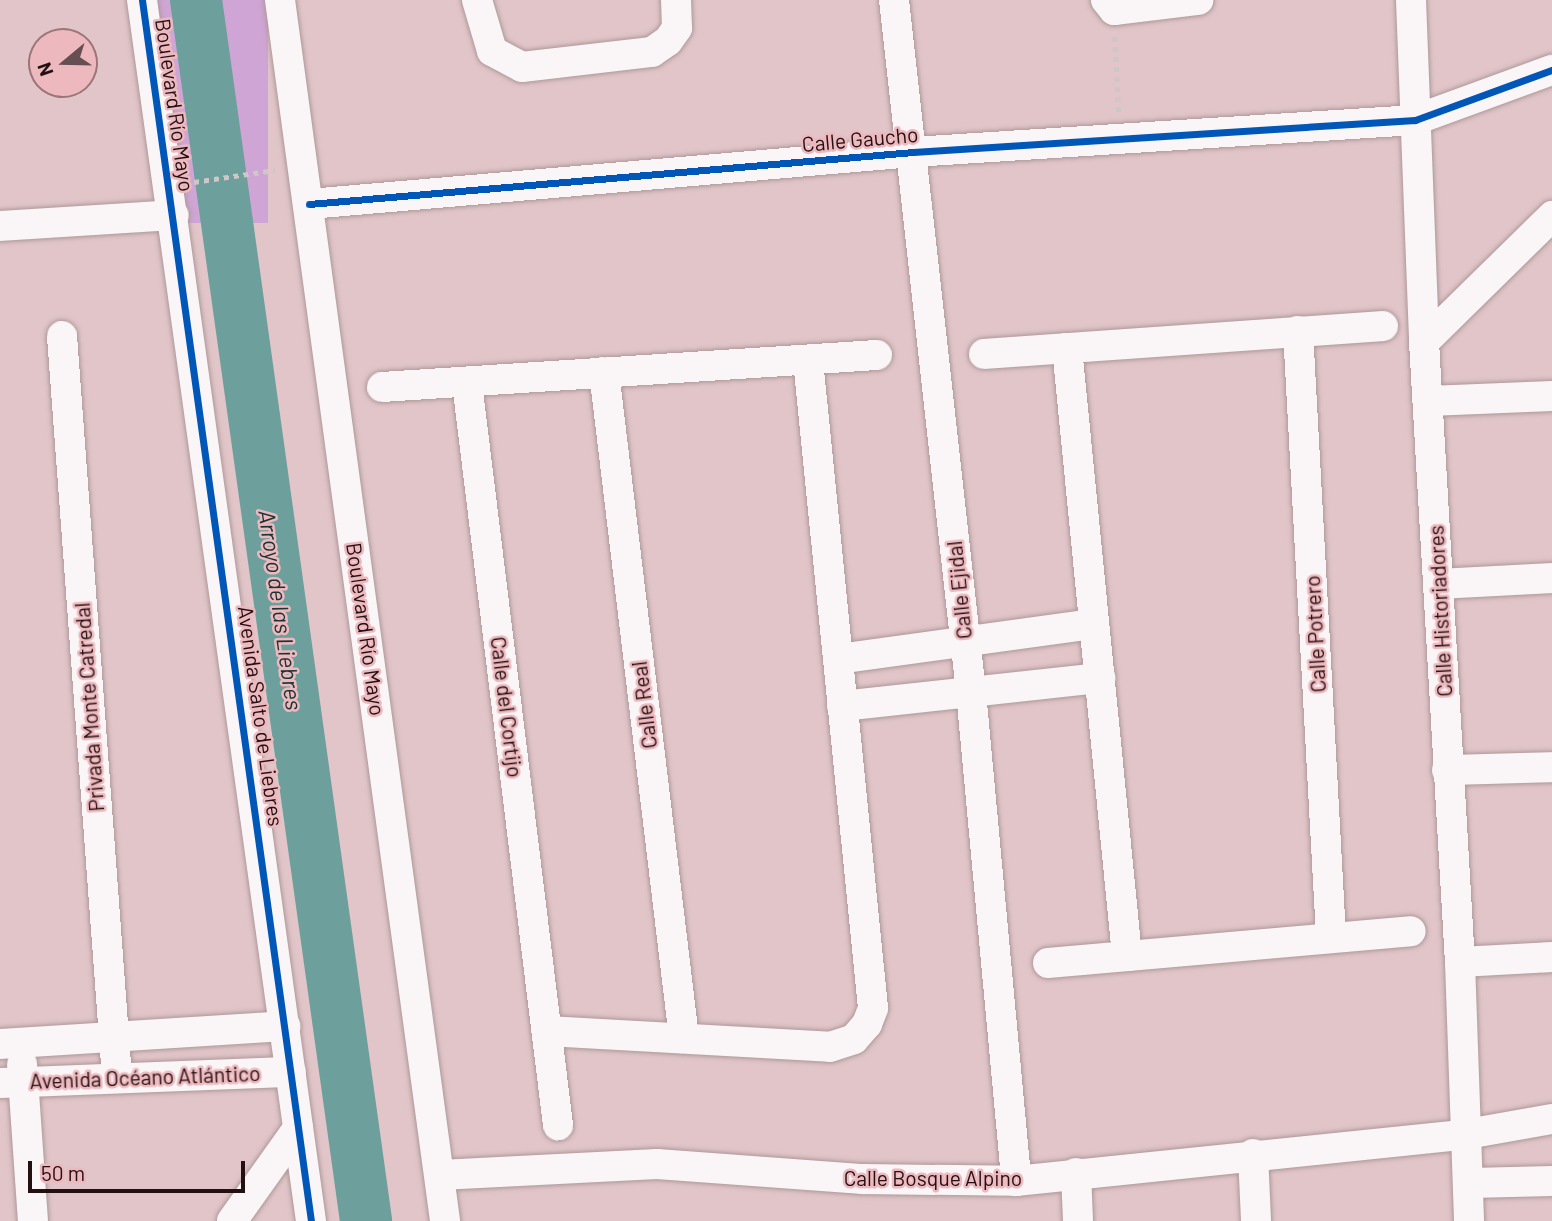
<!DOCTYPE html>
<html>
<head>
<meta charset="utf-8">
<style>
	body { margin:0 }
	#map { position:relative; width:1552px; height:1221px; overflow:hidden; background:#e1c5c8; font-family:Barlow,sans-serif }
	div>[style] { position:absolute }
	.green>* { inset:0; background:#cea5d4; transform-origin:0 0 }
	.river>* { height:52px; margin:-26px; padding:0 26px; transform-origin:26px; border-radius:26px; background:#6d9f9d }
	.path>* { height:4.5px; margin-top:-2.25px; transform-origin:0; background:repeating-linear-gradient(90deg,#cec7c7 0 5px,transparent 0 10px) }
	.roads { filter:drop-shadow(0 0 2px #ae989a) drop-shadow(0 0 2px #ae989a) }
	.street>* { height:30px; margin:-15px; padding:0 15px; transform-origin:15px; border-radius:15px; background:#faf6f7 }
	.cycleway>* { height:7px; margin:-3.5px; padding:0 3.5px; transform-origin:3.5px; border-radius:3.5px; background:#0057b8 }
	span { translate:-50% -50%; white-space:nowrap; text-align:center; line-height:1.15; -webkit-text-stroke:5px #edb9be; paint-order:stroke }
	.street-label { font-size:21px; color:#221012 }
	.water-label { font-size:23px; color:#1a3433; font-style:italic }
	.north { position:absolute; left:28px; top:28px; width:70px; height:70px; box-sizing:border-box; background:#edb9be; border:2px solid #9c7579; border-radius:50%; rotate:251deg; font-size:19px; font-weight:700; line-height:28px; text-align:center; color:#221012 }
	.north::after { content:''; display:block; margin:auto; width:24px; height:32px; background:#654f52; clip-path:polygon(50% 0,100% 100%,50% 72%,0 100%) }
	.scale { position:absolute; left:28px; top:1161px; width:217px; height:32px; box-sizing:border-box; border:4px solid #221012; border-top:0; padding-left:9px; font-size:21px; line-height:24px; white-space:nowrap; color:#221012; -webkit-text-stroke:5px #edb9be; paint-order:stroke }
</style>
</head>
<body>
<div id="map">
	<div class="green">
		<div style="left:158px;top:0;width:110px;height:223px"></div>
	</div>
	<div class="river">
		<div style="left:196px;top:0;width:1233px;rotate:82.07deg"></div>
	</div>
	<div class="path">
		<div style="left:1115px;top:37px;width:76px;rotate:87deg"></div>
		<div style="left:194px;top:182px;width:82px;rotate:-8.4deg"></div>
	</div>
	<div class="roads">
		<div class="street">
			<div style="left:142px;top:0;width:1233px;rotate:82.12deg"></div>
			<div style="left:280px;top:0;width:1232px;rotate:82.3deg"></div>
			<div style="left:477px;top:0;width:53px;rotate:73.6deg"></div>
			<div style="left:492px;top:51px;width:34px;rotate:28deg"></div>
			<div style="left:522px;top:67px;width:131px;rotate:-6.6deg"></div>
			<div style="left:652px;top:52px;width:19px;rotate:-35deg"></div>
			<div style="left:668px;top:41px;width:16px;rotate:-55deg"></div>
			<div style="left:677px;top:28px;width:28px;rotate:-92deg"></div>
			<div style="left:894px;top:0;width:696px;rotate:83.65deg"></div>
			<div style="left:971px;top:692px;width:491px;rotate:84.7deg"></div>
			<div style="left:1106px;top:0;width:13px;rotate:51deg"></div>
			<div style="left:1114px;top:10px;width:85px;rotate:-6.8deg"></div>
			<div style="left:1411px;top:0;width:342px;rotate:87.8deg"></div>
			<div style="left:1424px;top:342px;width:621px;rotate:86.68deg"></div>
			<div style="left:1460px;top:962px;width:259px;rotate:88deg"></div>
			<div style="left:309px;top:204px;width:606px;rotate:-4.92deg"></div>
			<div style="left:913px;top:152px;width:503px;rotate:-3.65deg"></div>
			<div style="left:1415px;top:120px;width:146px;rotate:-20.1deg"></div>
			<div style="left:0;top:226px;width:174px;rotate:-3.6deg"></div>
			<div style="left:1298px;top:331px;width:607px;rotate:86.88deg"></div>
			<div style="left:62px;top:336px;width:744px;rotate:85.76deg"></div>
			<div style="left:1424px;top:342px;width:180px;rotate:-44.5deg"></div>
			<div style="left:1067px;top:348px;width:611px;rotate:84.36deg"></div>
			<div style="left:984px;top:354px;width:400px;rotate:-4deg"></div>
			<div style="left:604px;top:372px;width:671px;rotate:83.15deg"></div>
			<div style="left:467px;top:383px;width:748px;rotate:83.01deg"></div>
			<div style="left:382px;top:387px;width:496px;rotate:-3.7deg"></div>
			<div style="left:1429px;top:401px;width:123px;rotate:-2.3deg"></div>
			<div style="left:1439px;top:584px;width:113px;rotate:-3deg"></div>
			<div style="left:838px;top:659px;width:258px;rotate:-7.8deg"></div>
			<div style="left:842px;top:706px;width:260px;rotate:-6.2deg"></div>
			<div style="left:1447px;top:770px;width:105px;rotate:-1.6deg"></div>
			<div style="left:1460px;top:962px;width:92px;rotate:-3.1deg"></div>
			<div style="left:1048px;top:963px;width:364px;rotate:-5deg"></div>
			<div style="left:547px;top:1031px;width:283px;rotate:3.2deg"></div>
			<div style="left:830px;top:1047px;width:25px;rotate:-18deg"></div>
			<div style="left:854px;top:1039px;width:20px;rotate:-49deg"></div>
			<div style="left:867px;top:1024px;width:17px;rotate:-69deg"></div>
			<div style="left:873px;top:1008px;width:651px;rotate:-95.73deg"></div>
			<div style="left:0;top:1044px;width:286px;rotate:-3.6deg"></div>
			<div style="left:22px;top:1064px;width:157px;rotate:86deg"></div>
			<div style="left:0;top:1083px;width:291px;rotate:-2.2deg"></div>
			<div style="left:1253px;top:1154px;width:67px;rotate:87.4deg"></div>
			<div style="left:1076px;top:1173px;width:48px;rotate:87.6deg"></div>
			<div style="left:440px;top:1175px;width:217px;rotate:-2.9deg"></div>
			<div style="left:657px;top:1164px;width:207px;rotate:4.2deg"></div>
			<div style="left:863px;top:1179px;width:153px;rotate:0.7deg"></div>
			<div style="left:1016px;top:1181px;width:453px;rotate:-5.9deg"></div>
			<div style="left:1467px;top:1134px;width:86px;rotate:-10deg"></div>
			<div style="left:1471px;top:1183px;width:81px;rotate:-1.4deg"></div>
			<div style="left:232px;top:1221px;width:114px;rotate:-54.6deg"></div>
		</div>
	</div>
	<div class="cycleway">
		<div style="left:142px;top:0;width:1233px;rotate:82.12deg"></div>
		<div style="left:309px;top:204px;width:606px;rotate:-4.92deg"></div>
		<div style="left:913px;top:152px;width:503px;rotate:-3.65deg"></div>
		<div style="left:1415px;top:120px;width:146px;rotate:-20.1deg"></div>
	</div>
	<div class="street-label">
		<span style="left:175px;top:105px;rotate:82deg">Boulevard Río Mayo</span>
		<span style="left:860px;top:139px;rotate:-5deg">Calle Gaucho</span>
		<span style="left:959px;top:590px;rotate:-96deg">Calle Ejidal</span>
		<span style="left:1440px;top:611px;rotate:-93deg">Calle Historiadores</span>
		<span style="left:366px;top:629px;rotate:82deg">Boulevard Río Mayo</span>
		<span style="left:1315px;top:634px;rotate:-93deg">Calle Potrero</span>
		<span style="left:644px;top:705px;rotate:-97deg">Calle Real</span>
		<span style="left:89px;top:707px;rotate:-94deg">Privada Monte Catredal</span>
		<span style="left:507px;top:707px;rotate:83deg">Calle del Cortijo</span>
		<span style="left:261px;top:716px;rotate:82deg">Avenida Salto de Liebres</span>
		<span style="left:145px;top:1077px;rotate:-2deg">Avenida Océano Atlántico</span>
		<span style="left:933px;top:1178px">Calle Bosque Alpino</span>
	</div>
	<div class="water-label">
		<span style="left:281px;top:610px;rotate:82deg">Arroyo de las Liebres</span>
	</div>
	<div class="north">N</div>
	<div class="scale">50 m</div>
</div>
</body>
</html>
